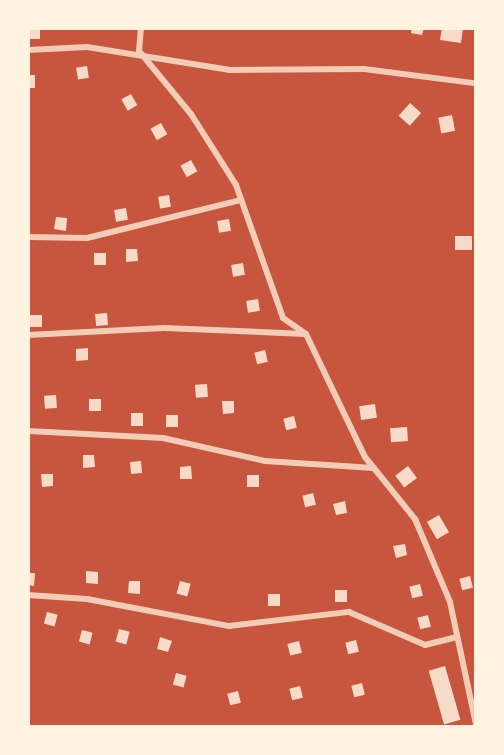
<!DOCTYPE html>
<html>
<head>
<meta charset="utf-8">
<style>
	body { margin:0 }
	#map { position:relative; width:504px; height:755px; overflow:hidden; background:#c8553d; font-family:"Golos Text",sans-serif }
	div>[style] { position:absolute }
	.building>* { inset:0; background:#f7dbc8; transform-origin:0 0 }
	.minor>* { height:6px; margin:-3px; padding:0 3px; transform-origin:3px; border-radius:3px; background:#f1ccb7 }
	span { translate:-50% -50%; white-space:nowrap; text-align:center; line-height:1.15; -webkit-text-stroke:4.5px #fff3e0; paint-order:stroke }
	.frame { position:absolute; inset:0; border:30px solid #fff3e0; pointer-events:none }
</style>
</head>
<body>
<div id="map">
	<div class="building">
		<div style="left:28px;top:28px;width:12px;height:11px"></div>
		<div style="clip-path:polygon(412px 28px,424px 28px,422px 35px,411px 33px)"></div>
		<div style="clip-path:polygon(442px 28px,463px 28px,461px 43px,440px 40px)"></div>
		<div style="left:87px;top:66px;width:12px;height:11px;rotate:81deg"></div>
		<div style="left:28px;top:75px;width:7px;height:13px"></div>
		<div style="left:131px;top:94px;width:13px;height:11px;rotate:61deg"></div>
		<div style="left:410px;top:103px;width:15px;height:17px;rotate:42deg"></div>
		<div style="left:452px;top:115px;width:16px;height:14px;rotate:79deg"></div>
		<div style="left:161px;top:123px;width:13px;height:12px;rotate:61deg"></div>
		<div style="left:191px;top:160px;width:13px;height:12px;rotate:61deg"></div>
		<div style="left:169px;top:195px;width:12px;height:11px;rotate:81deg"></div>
		<div style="left:126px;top:208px;width:12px;height:12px;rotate:81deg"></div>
		<div style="clip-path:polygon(56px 217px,67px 218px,66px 231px,54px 229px)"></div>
		<div style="left:229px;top:219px;width:12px;height:12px;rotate:81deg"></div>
		<div style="left:455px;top:236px;width:17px;height:14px"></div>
		<div style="clip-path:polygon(126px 249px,137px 249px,138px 261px,126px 262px)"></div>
		<div style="left:106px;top:253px;width:12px;height:12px;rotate:90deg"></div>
		<div style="left:243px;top:263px;width:12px;height:12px;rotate:81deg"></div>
		<div style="left:258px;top:299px;width:12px;height:12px;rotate:81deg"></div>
		<div style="left:107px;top:313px;width:12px;height:12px;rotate:85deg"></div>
		<div style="left:42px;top:315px;width:12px;height:12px;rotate:90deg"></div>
		<div style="clip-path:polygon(88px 348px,88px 360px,76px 361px,76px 349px)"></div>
		<div style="left:265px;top:350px;width:12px;height:11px;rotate:76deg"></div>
		<div style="left:207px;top:384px;width:13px;height:12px;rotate:86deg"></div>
		<div style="left:56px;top:395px;width:13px;height:12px;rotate:86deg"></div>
		<div style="left:89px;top:399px;width:12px;height:12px"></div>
		<div style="clip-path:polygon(222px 401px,234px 401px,234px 413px,223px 414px)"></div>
		<div style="left:375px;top:404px;width:14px;height:16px;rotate:82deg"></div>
		<div style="left:131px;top:413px;width:12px;height:13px"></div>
		<div style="left:166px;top:415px;width:12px;height:12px"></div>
		<div style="left:294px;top:416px;width:12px;height:11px;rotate:76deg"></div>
		<div style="left:407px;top:427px;width:14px;height:17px;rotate:86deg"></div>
		<div style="clip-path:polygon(83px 455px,94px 455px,95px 467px,83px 468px)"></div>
		<div style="left:141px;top:461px;width:12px;height:11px;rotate:85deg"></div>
		<div style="clip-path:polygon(191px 466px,192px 479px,180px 479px,180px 467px)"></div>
		<div style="left:408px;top:466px;width:15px;height:16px;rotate:53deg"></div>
		<div style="clip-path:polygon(41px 474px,53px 474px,53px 486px,42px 487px)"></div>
		<div style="left:247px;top:475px;width:12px;height:12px"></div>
		<div style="left:313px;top:493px;width:12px;height:11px;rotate:76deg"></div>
		<div style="clip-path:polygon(345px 501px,347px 513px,336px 515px,333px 504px)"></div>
		<div style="left:439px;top:515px;width:20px;height:14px;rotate:60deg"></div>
		<div style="clip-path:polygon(405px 544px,407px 555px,396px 558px,393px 546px)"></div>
		<div style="clip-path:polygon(86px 571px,98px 572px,98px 584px,86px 583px)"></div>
		<div style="clip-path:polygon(28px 573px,35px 573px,34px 586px,28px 585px)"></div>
		<div style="left:470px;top:576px;width:12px;height:11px;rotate:76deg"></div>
		<div style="clip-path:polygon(129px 581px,140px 581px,140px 594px,128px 593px)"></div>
		<div style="left:180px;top:581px;width:11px;height:13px;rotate:15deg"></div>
		<div style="left:420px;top:584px;width:12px;height:11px;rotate:76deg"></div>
		<div style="left:335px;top:590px;width:12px;height:12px"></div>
		<div style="left:268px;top:594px;width:12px;height:12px"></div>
		<div style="left:47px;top:612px;width:11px;height:12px;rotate:15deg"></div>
		<div style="left:428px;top:615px;width:12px;height:11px;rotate:76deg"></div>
		<div style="left:119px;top:629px;width:11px;height:13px;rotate:15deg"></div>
		<div style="left:82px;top:630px;width:11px;height:12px;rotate:15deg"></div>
		<div style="clip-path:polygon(160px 637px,172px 641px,168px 652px,157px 649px)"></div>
		<div style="left:356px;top:640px;width:12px;height:11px;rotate:76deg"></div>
		<div style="left:299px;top:641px;width:12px;height:12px;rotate:76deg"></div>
		<div style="left:445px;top:666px;width:56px;height:17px;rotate:74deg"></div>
		<div style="left:176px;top:673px;width:11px;height:12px;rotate:15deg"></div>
		<div style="left:362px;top:683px;width:12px;height:11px;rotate:76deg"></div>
		<div style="left:300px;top:686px;width:12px;height:11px;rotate:76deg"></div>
		<div style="left:238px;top:691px;width:12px;height:11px;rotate:76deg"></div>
	</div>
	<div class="minor">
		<div style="left:141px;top:28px;width:23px;rotate:95deg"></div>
		<div style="left:139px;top:51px;width:82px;rotate:50.5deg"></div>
		<div style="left:191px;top:114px;width:84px;rotate:57.6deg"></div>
		<div style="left:236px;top:185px;width:141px;rotate:70.5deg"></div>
		<div style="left:283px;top:318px;width:28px;rotate:35deg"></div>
		<div style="left:306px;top:334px;width:136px;rotate:64.4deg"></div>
		<div style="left:365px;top:457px;width:80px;rotate:51.1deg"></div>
		<div style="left:415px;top:519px;width:90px;rotate:67.1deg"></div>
		<div style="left:450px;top:602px;width:125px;rotate:78deg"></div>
		<div style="left:28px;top:50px;width:59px;rotate:-2.9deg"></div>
		<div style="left:87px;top:47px;width:145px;rotate:9.1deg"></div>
		<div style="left:230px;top:70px;width:134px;rotate:-0.4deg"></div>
		<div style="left:364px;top:69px;width:111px;rotate:7.3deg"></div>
		<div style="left:28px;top:237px;width:59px;rotate:1deg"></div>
		<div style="left:87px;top:238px;width:159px;rotate:-13.9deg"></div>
		<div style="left:28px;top:335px;width:136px;rotate:-2.9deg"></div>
		<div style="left:164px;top:328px;width:141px;rotate:2.4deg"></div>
		<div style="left:28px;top:431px;width:135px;rotate:3deg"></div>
		<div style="left:163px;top:438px;width:105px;rotate:12.7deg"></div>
		<div style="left:265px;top:461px;width:109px;rotate:3.7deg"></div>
		<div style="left:28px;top:595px;width:59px;rotate:3.9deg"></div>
		<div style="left:87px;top:599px;width:145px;rotate:10.8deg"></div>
		<div style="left:229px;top:626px;width:121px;rotate:-6.7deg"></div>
		<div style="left:349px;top:612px;width:83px;rotate:23.5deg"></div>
		<div style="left:425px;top:645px;width:33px;rotate:-14deg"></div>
	</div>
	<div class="frame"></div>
</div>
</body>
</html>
